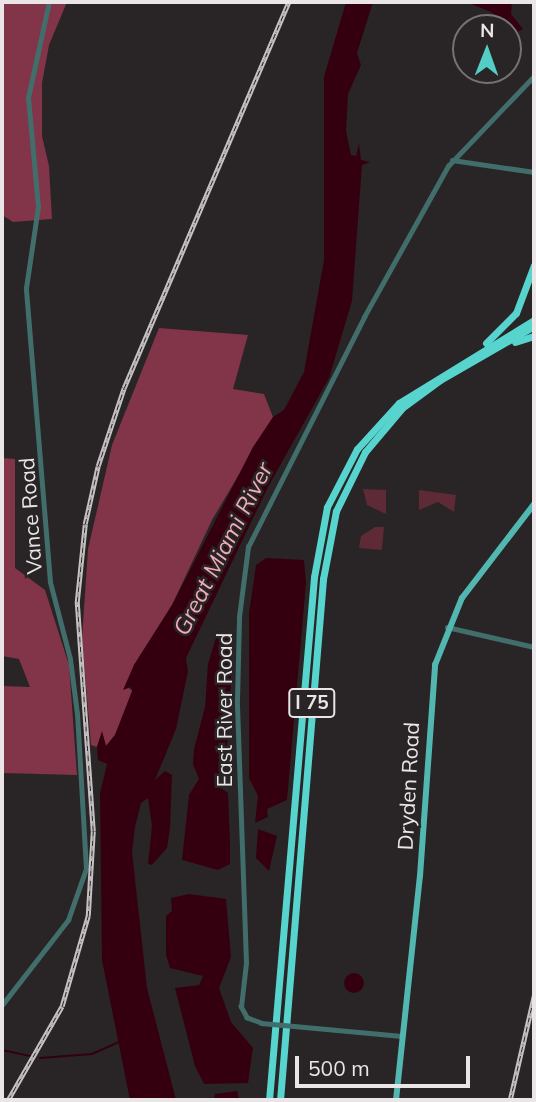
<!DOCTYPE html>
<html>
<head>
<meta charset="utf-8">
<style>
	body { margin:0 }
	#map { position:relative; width:536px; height:1102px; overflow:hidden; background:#292425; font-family:Mulish,sans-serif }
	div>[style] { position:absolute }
	.green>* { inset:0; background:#5d2a36 }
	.forest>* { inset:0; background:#823448 }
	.water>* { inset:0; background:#340010 }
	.round { border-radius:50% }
	.stream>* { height:2px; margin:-1px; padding:0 1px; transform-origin:1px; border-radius:1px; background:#340010 }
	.minor>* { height:4.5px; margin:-2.25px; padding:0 2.25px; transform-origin:2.25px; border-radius:2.25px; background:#416e6b }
	.major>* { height:6px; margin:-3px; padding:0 3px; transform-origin:3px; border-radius:3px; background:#53b7b1 }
	.highway>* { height:7px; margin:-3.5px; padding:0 3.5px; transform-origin:3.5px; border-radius:3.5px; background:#57d4cd }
	.rail>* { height:4.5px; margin-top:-2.25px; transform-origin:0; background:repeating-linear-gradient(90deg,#292425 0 5px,#c6c2c3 0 10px); box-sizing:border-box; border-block:2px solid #c6c2c3 }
	.minor-bridge>* { height:4.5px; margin:-2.25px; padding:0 2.25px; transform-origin:2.25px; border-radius:2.25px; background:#416e6b }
	span { translate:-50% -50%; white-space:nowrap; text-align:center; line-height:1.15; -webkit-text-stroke:5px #292425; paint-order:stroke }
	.shield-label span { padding:2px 5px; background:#292425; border:2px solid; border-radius:5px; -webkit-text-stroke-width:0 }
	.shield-label { font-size:19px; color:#eae6e7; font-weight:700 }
	.street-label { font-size:21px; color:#eae6e7 }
	.water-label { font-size:23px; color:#f1abb8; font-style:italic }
	.frame { position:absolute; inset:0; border:4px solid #eae6e7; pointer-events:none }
	.north { position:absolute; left:452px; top:14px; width:70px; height:70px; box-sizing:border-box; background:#292425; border:2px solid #767273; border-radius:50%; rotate:1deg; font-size:19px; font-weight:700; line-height:28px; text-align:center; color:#eae6e7 }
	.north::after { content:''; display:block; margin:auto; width:24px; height:32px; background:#54cdc7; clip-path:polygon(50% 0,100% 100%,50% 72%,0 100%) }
	.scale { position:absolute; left:295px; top:1056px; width:175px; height:32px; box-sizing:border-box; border:4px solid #eae6e7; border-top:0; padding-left:9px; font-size:21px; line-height:24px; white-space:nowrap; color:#eae6e7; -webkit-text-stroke:5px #292425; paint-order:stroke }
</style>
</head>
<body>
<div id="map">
	<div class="green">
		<div style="clip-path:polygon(363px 489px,386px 490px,386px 514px,367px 505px)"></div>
		<div style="clip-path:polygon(419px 490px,456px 495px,454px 512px,438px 502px,419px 510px)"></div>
		<div style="clip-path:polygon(375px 527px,384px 527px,382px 550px,359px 548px,361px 536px)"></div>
	</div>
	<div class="forest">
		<div style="clip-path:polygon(2px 2px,67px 2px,49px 45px,42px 83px,42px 136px,49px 166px,52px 219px,13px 222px,2px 215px)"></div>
		<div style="clip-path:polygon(159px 328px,248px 335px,233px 389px,264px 394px,273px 417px,212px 520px,172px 605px,134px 665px,127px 687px,133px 691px,115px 735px,106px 746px,102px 733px,97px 747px,91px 745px,82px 639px,88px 549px,112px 445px)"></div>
		<div style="clip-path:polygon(2px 458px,15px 459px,15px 568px,45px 590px,69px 665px,77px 775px,2px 773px,2px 686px,30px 687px,19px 659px,2px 656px)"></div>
	</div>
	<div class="water">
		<div style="clip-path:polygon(346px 2px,373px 2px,357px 53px,361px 65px,348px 94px,346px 131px,351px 155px,356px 156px,359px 144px,361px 160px,370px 162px,362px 165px,352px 301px,329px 378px,268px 487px,186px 658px,188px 671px,176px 729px,155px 780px,165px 771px,172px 775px,170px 828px,167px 848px,152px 865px,148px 864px,152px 826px,148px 798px,141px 803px,135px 827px,132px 852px,147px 988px,176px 1100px,130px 1100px,102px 960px,100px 793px,107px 764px,98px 760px,97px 747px,102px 731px,106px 746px,115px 735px,132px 691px,131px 687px,123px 690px,134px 665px,172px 605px,253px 447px,273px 417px,284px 410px,304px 372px,324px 260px,324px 77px)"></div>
		<div style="clip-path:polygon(466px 2px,512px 2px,511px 14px,523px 29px,515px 33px,491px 12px)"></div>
		<div style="clip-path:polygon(266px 558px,304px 560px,306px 583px,287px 800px,267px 809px,268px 817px,255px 823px,258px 796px,249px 778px,249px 613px,256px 565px)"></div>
		<div style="clip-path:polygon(218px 631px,231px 640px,231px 680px,227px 759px,214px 783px,228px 793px,230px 842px,230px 864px,218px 870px,182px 860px,189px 795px,199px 779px,193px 764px,194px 749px,205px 707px,208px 664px)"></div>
		<div style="clip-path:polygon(258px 829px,277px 836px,269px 871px,256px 858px)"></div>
		<div style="clip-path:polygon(189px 894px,226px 899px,231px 957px,219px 988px,231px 1022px,253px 1048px,248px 1083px,204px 1084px,195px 1066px,175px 988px,199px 985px,203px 976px,170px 968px,166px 955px,166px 916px,172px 911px,171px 898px)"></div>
		<div class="round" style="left:344px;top:973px;width:20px;height:20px"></div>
		<div style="clip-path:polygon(237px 1091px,239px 1100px,214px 1100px,215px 1094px)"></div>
	</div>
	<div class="stream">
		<div style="left:2px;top:1050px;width:33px;rotate:12deg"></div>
		<div style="left:40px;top:1058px;width:52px;rotate:-4.4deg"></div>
		<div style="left:92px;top:1054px;width:32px;rotate:-24deg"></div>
	</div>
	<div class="minor">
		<div style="left:452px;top:160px;width:83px;rotate:8.3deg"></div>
		<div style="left:447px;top:627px;width:89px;rotate:12.9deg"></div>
		<div style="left:2px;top:1005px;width:108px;rotate:-52.2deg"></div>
		<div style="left:68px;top:920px;width:54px;rotate:-70.6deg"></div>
		<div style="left:86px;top:869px;width:155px;rotate:-93.3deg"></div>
		<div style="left:77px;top:714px;width:55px;rotate:-97.3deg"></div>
		<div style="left:70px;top:659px;width:80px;rotate:-104.6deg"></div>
		<div style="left:50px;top:582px;width:295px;rotate:-94.7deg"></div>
		<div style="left:26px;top:288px;width:82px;rotate:-81.6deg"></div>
		<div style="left:38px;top:207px;width:109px;rotate:-95.2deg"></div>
		<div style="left:28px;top:98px;width:98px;rotate:-77.7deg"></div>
		<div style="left:261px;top:1023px;width:15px;rotate:-160deg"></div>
		<div style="left:247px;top:1018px;width:13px;rotate:-119deg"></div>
		<div style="left:241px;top:1007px;width:44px;rotate:-83.5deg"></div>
		<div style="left:246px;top:963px;width:263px;rotate:-92deg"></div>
		<div style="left:237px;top:700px;width:83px;rotate:-88.6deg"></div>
		<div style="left:239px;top:617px;width:71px;rotate:-82.7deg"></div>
		<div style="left:248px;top:547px;width:258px;rotate:-63.2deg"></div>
		<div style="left:364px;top:317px;width:173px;rotate:-60.9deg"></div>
		<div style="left:448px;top:166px;width:124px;rotate:-46.3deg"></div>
		<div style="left:294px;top:1026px;width:108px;rotate:5.3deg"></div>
	</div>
	<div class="major">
		<div style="left:396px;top:1100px;width:225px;rotate:-83.9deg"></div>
		<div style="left:420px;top:876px;width:212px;rotate:-85.9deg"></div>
		<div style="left:435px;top:665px;width:72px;rotate:-68.1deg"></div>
		<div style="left:462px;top:598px;width:118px;rotate:-52.5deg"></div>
	</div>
	<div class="highway">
		<div style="left:515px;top:342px;width:20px;rotate:-18deg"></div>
		<div style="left:486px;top:343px;width:42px;rotate:-45deg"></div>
		<div style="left:516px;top:313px;width:51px;rotate:-69.4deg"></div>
		<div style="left:269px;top:1100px;width:525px;rotate:-85.08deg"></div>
		<div style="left:314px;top:577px;width:71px;rotate:-79.5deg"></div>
		<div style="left:327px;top:507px;width:65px;rotate:-62.7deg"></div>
		<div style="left:357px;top:449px;width:62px;rotate:-47.6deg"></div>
		<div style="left:399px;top:403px;width:158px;rotate:-31.6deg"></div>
		<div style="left:280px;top:1100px;width:523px;rotate:-85.28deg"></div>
		<div style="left:323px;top:579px;width:69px;rotate:-79.2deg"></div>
		<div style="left:336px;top:511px;width:66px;rotate:-63.8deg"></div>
		<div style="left:365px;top:452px;width:57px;rotate:-49.9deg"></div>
		<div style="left:402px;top:408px;width:47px;rotate:-36.4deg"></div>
		<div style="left:440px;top:380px;width:108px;rotate:-29.9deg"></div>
	</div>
	<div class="rail">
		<div style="left:8px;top:1100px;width:108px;rotate:-60.1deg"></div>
		<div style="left:62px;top:1006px;width:94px;rotate:-73.9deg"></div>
		<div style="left:88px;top:916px;width:85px;rotate:-86.6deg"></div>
		<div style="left:93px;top:831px;width:230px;rotate:-94deg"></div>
		<div style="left:77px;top:602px;width:78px;rotate:-84.1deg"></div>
		<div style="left:85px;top:524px;width:59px;rotate:-77.4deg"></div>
		<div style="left:98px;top:466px;width:82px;rotate:-71.6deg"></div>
		<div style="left:124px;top:388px;width:420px;rotate:-66.9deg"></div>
		<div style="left:510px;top:1100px;width:107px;rotate:-77deg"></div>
	</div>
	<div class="minor-bridge">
		<div style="left:261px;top:1023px;width:33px;rotate:5deg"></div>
	</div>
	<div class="shield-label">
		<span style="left:312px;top:703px">I 75</span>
	</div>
	<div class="street-label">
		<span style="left:30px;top:516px;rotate:-94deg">Vance Road</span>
		<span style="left:224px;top:710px;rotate:-90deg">East River Road</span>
		<span style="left:408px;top:786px;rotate:-87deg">Dryden Road</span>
	</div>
	<div class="water-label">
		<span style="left:223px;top:549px;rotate:-63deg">Great Miami River</span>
	</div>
	<div class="frame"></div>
	<div class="north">N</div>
	<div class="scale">500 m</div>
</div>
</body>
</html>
